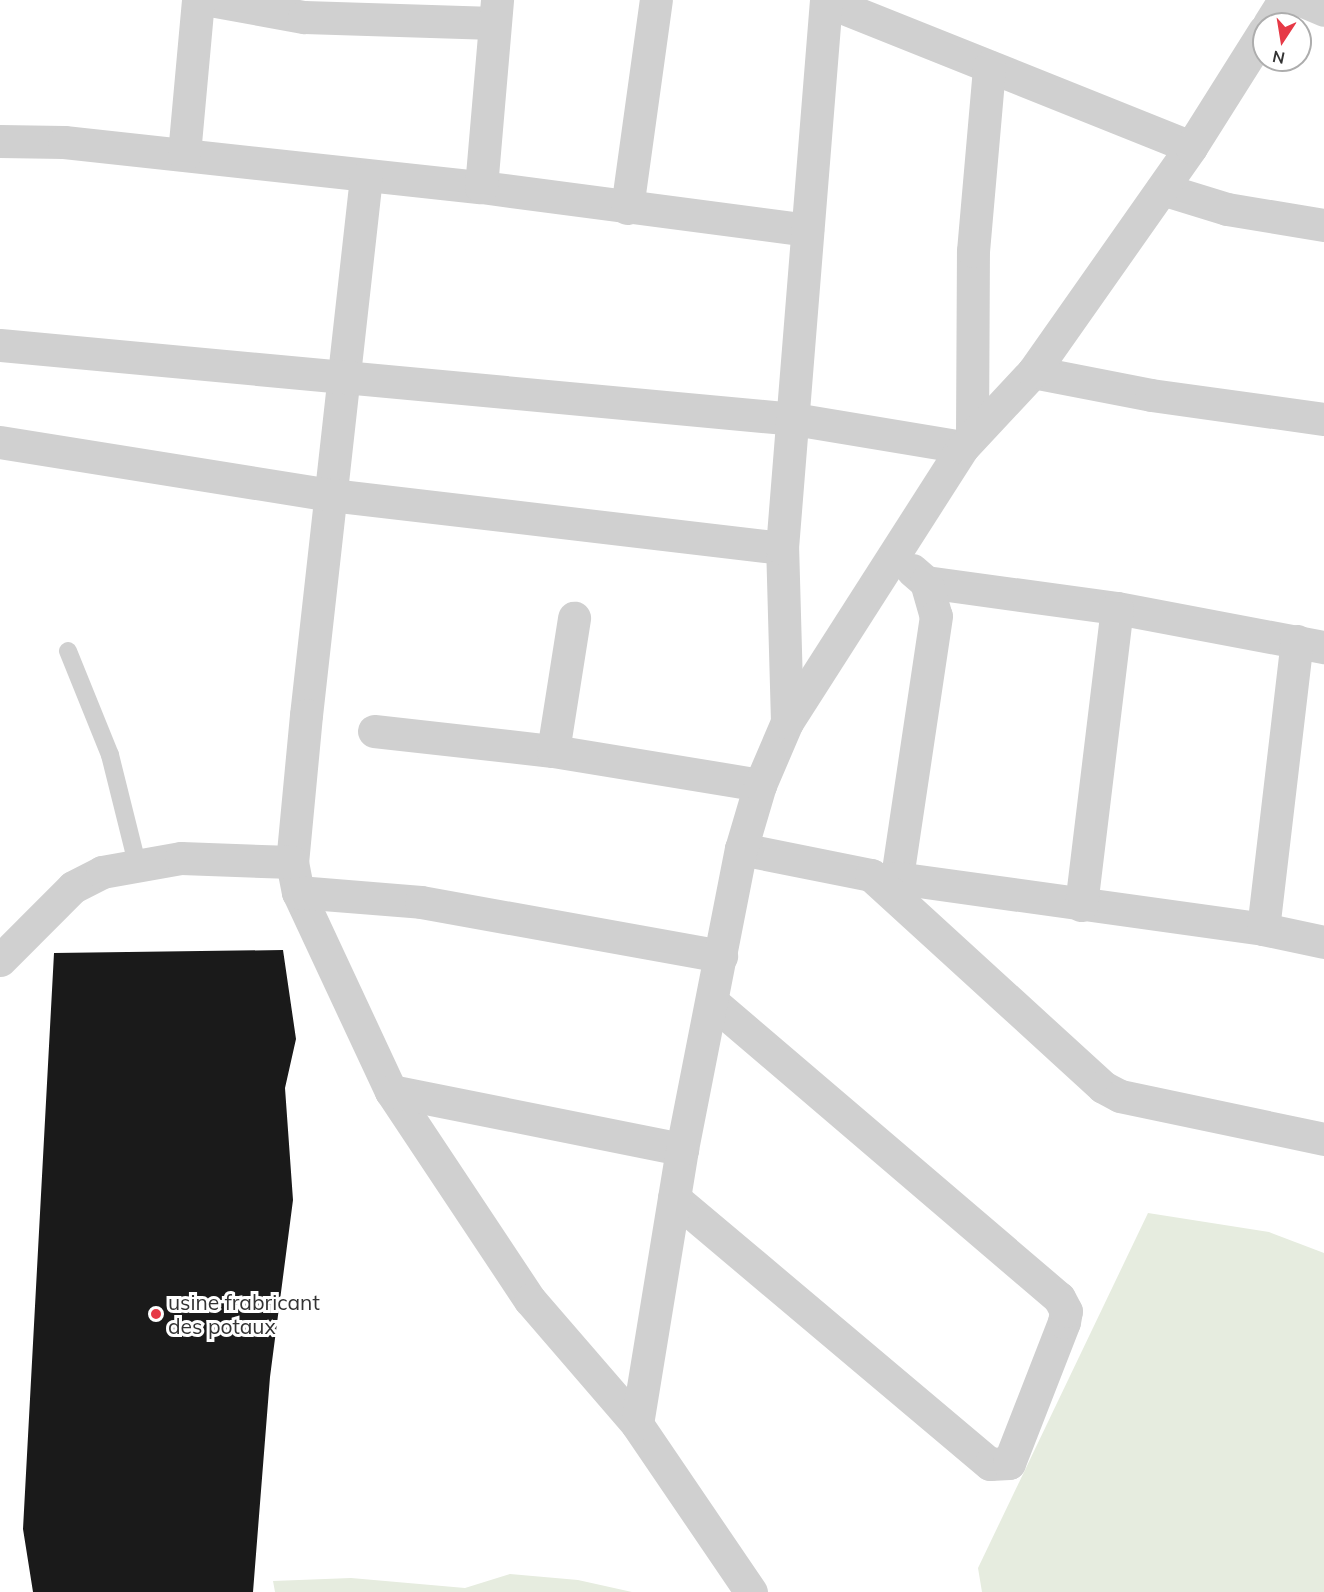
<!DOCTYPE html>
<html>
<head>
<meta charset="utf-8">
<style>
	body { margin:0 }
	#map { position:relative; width:1324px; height:1592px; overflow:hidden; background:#fff; font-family:Mulish,sans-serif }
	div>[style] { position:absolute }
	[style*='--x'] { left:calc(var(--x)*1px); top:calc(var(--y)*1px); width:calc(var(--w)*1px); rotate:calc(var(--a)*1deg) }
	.green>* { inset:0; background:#e6ecdf }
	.building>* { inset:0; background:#1a1a1a }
	.lane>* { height:18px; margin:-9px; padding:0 9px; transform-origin:9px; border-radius:9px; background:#d0d0d0 }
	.street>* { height:33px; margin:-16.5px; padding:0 16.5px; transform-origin:16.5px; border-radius:16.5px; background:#d0d0d0 }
	.dots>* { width:16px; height:16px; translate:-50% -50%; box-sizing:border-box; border:3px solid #fff; border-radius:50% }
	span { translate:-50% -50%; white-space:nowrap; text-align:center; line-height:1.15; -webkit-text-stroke:6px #fff; paint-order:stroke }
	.poi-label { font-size:21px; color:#333 }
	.left { translate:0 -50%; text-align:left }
	.north { position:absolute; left:1252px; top:12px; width:60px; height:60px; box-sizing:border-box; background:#fff; border:2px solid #adadad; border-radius:50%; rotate:192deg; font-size:16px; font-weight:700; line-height:24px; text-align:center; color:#333 }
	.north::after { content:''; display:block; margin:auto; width:21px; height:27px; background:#e63946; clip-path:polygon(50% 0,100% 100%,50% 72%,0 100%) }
</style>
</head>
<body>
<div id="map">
	<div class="green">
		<i style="clip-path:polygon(1148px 1213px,1269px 1232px,1324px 1253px,1324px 1592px,982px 1592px,978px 1568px)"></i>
		<i style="clip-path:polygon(510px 1574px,578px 1580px,632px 1592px,275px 1592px,273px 1581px,351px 1578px,465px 1588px)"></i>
	</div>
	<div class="building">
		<i style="clip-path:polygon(283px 950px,296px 1039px,285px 1088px,293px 1200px,270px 1377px,253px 1592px,33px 1592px,23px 1529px,54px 953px)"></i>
	</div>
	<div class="lane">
		<i style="--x:68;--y:651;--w:112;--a:68"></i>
		<i style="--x:110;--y:755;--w:111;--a:76"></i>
	</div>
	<div class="street">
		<i style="--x:210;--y:0;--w:96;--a:10.3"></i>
		<i style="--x:304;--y:17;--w:190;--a:1.8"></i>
		<i style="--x:1301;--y:0;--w:25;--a:23"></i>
		<i style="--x:826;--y:1;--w:393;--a:21.8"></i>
		<i style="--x:1269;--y:24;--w:28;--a:-58"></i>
		<i style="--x:0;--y:141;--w:64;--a:0.9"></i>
		<i style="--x:64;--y:142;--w:419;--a:6.2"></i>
		<i style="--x:481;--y:187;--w:329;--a:7.5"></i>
		<i style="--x:184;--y:154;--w:155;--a:-84.8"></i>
		<i style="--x:366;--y:177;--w:541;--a:96.36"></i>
		<i style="--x:306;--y:715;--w:148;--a:95.4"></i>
		<i style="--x:292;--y:862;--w:31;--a:79"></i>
		<i style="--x:298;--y:892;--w:220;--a:65"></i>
		<i style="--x:391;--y:1091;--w:251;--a:56.4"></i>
		<i style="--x:530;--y:1300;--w:164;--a:49.2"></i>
		<i style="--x:481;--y:187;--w:188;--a:-85.1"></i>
		<i style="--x:1162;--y:189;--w:68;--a:17.1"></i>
		<i style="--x:1227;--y:209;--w:98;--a:9.4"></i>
		<i style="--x:627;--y:208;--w:210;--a:-82.1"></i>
		<i style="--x:0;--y:345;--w:797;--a:5.32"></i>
		<i style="--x:794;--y:419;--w:171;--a:9.4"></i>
		<i style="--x:1033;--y:372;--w:120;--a:11"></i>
		<i style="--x:1151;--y:395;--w:175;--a:7.9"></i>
		<i style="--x:972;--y:435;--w:184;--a:-89.7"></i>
		<i style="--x:973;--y:251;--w:185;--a:-85"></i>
		<i style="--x:0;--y:442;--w:335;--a:9.1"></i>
		<i style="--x:331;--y:495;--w:454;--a:6.7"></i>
		<i style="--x:912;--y:570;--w:18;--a:41"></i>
		<i style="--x:926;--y:582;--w:193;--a:7.8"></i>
		<i style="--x:1117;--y:608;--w:211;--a:10.7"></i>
		<i style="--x:926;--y:582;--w:35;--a:74"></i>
		<i style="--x:936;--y:616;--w:265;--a:98.5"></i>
		<i style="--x:897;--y:878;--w:370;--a:7.9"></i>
		<i style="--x:1263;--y:929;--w:62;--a:12"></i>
		<i style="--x:787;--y:722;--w:174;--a:-91.6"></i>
		<i style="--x:782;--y:548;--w:550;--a:-85.41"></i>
		<i style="--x:374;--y:731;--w:180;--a:6.4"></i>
		<i style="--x:553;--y:751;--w:210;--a:9.3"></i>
		<i style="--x:553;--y:751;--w:135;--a:-81"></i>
		<i style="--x:741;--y:849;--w:133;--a:11.3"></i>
		<i style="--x:871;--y:875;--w:314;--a:42.4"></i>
		<i style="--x:1103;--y:1087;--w:19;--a:28"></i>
		<i style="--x:1120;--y:1096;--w:208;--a:11.9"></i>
		<i style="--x:298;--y:892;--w:123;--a:4.6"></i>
		<i style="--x:421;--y:902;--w:305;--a:10.2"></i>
		<i style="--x:1081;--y:905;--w:299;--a:-83.1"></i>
		<i style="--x:1263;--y:929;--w:290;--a:-83.3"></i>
		<i style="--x:0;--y:960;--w:103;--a:-45"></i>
		<i style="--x:73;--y:887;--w:33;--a:-27"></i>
		<i style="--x:102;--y:872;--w:80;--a:-10"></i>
		<i style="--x:181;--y:858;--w:111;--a:2.1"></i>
		<i style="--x:391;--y:1091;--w:297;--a:11.3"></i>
		<i style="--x:674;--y:1198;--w:413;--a:40.1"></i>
		<i style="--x:990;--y:1464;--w:19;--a:-3"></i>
		<i style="--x:1009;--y:1463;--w:151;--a:-68.7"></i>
		<i style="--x:1064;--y:1322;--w:11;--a:-80"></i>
		<i style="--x:1066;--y:1311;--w:15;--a:-118"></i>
		<i style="--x:1059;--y:1298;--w:455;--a:-139.5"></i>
		<i style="--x:751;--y:1592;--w:203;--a:-124.2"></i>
		<i style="--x:637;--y:1424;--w:279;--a:-80.7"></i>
		<i style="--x:682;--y:1149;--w:306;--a:-78.9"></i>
		<i style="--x:741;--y:849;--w:67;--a:-73.5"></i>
		<i style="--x:760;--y:785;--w:69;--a:-66.8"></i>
		<i style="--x:787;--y:722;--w:326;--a:-57.4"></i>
		<i style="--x:963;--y:447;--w:103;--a:-47"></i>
		<i style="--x:1033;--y:372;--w:275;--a:-54.9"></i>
		<i style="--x:1191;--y:147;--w:137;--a:-57.8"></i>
	</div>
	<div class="dots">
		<i style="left:156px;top:1314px;background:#e63946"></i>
	</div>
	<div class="poi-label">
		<span class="left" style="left:168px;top:1314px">usine frabricant<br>des potaux</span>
	</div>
	<div class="north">N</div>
</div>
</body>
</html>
